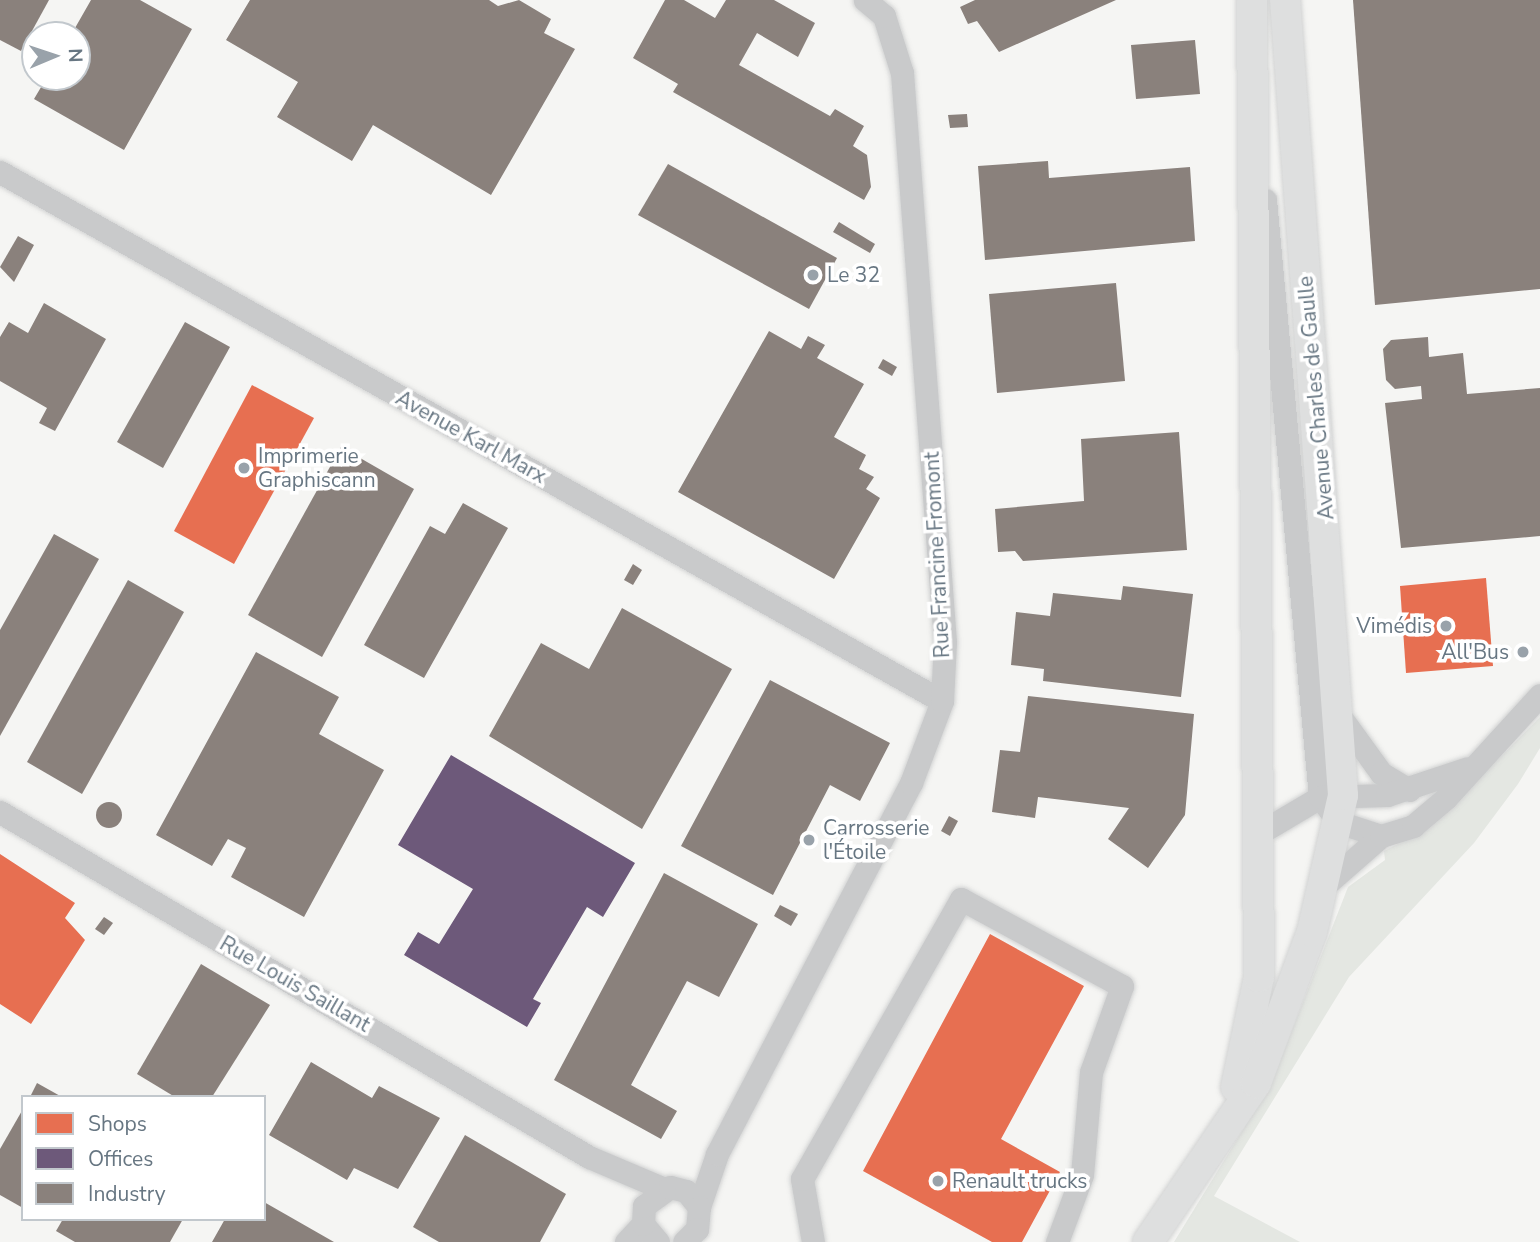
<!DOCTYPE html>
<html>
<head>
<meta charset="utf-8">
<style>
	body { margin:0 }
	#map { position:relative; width:1540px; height:1242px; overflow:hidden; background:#f5f5f3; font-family:"Nunito Sans",sans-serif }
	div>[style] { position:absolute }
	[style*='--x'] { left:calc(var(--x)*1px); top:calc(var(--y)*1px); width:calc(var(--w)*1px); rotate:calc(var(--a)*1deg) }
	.green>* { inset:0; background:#e4e7e2 }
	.shops>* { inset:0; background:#e76f51 }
	.offices>* { inset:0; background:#6d597a }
	.industry>* { inset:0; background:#8a817c }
	.round { border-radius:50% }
	.roads { filter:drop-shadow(0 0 2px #d2d3d3) drop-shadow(0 0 2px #d2d3d3) }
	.minor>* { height:23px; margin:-11.5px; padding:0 11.5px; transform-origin:11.5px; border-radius:11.5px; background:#c9cacb }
	.major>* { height:30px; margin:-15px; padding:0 15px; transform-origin:15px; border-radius:15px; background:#dedfdf }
	.dots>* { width:19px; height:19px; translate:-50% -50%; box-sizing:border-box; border:4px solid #fff; border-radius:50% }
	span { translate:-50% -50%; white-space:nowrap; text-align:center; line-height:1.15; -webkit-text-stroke:7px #fff; paint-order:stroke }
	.poi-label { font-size:21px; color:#677682 }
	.left { translate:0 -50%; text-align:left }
	.right { translate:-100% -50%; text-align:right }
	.street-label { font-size:21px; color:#677682 }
	.legend { position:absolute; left:21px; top:1095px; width:245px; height:126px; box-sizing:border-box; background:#fff; border:2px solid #c2c8cd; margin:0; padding:9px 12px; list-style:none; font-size:21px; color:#677682 }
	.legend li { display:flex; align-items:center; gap:14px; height:35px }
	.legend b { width:35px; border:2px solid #c2c8cd }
	.north { position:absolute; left:21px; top:21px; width:70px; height:70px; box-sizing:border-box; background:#fff; border:2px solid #c2c8cd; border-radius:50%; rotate:88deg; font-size:19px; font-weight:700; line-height:28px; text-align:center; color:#677682 }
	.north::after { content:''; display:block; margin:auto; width:24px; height:32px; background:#99a2aa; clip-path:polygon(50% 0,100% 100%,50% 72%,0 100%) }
</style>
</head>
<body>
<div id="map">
	<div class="green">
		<i style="clip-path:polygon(1540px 717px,1540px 748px,1518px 784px,1474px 843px,1349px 977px,1214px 1196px,1300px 1242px,1174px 1242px,1271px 1084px,1348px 887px,1385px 860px,1384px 851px,1431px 827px)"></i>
	</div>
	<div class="shops">
		<i style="clip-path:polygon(252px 385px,314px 418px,234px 564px,174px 531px)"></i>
		<i style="clip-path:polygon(1486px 578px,1493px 666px,1406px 673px,1400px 586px)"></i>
		<i style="clip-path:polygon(0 854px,75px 903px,65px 918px,85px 940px,31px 1024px,0 1004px)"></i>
		<i style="clip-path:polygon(990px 934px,1084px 986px,1001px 1139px,1060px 1172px,1022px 1242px,992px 1242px,863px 1171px)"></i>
	</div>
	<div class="offices">
		<i style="clip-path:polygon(451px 755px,635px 863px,603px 917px,587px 907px,533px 999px,541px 1003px,527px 1027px,404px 955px,418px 932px,439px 944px,473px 889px,398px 845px)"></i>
	</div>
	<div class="industry">
		<i style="clip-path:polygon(0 0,49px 0,21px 51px,0 40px)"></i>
		<i style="clip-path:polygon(91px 0,140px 0,192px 29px,124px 150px,34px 99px,47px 77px,77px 77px,77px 35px,71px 35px)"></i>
		<i style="clip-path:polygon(250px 0,489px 0,498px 6px,519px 0,551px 19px,544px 33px,575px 49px,491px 195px,373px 125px,352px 161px,277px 117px,298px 82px,226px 40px)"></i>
		<i style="clip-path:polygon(665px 0,684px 0,715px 18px,726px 0,774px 0,815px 23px,798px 57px,757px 33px,739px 65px,830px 116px,835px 109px,864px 126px,853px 146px,867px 155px,871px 187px,864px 200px,673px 92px,678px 84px,633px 58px)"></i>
		<i style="clip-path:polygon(975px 0,1116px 0,999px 52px,977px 21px,968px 24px,960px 7px)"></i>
		<i style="clip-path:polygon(1353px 0,1540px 0,1540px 289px,1375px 305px)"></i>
		<i style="clip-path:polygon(1195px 40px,1200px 94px,1136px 99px,1131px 45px)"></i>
		<i style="clip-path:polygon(967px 114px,968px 127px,950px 128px,948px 115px)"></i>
		<i style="clip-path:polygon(1048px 161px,1049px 178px,1190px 167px,1195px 241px,985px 260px,978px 166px)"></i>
		<i style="clip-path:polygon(668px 164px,837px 258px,809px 309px,638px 215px)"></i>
		<i style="clip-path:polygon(839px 222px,875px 244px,870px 253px,833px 232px)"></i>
		<i style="clip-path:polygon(18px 236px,34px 245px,14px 282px,0 267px)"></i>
		<i style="clip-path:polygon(1116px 283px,1125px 381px,997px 393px,989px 294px)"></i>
		<i style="clip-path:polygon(44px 303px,106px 339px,55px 431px,39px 423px,47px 408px,0 381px,0 337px,9px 322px,28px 333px)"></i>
		<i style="clip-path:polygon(185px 322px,230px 347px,163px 468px,117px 442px)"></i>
		<i style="clip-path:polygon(769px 331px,801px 349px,808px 336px,825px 345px,817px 358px,864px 384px,834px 437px,866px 455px,859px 469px,874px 477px,866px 489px,880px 498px,834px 579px,678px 492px)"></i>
		<i style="clip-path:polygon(1428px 337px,1429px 357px,1463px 353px,1467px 394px,1540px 388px,1540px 536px,1401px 548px,1385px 403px,1422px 399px,1421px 386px,1395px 389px,1386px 380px,1383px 349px,1391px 340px)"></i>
		<i style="clip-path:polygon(883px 359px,897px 367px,892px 376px,878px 368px)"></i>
		<i style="clip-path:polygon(1179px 432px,1187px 550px,1023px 561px,1015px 551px,998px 552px,995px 509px,1084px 501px,1081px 439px)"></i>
		<i style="clip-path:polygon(341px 447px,414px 489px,322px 657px,248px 615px)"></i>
		<i style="clip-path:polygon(463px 503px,508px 528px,424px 678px,364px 645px,430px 526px,445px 534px)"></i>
		<i style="clip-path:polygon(54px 534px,99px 559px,0 736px,0 630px)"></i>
		<i style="clip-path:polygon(633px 564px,642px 570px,633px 585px,624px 580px)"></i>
		<i style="clip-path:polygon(128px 580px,184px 612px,82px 794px,27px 762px)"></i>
		<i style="clip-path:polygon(1123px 586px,1193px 594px,1181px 697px,1043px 681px,1044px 669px,1011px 665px,1016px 612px,1050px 616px,1053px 593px,1121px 600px)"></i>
		<i style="clip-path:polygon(622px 608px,732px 669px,642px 829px,489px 736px,541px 643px,589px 669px)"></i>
		<i style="clip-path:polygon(256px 652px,339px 697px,319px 734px,384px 770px,304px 917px,231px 877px,246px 848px,228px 839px,212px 866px,156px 835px)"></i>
		<i style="clip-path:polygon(770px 680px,890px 743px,860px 801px,830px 785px,773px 895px,681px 846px)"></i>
		<i style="clip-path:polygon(1028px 696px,1194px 714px,1185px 815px,1148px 868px,1108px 839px,1129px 808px,1038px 797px,1035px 818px,992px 812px,1000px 750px,1020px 752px)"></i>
		<i class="round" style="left:96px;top:802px;width:26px;height:26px"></i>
		<i style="clip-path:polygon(949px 816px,958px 821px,950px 836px,941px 831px)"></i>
		<i style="clip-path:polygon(664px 873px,758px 924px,719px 997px,687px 981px,631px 1085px,677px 1111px,661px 1139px,554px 1080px)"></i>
		<i style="clip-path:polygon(780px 905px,798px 914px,791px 926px,774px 916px)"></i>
		<i style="clip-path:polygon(104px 917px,113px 923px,104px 935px,95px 929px)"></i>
		<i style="clip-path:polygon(201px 964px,270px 1005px,212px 1097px,175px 1097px,137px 1074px)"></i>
		<i style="clip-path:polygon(311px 1062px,372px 1098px,379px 1086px,440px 1118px,398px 1189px,354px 1168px,347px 1180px,269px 1135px)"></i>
		<i style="clip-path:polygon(37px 1083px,62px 1097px,30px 1097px)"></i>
		<i style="clip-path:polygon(23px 1109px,23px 1208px,0 1195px,0 1149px)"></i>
		<i style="clip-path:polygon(465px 1135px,566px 1194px,540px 1242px,439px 1242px,413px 1227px)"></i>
		<i style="clip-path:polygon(264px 1202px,334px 1242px,212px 1242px,225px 1219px,264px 1219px)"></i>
		<i style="clip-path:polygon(63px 1219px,183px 1219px,170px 1242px,75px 1242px,56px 1231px)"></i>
	</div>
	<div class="roads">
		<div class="minor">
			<i style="--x:0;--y:172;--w:1080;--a:29.32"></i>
			<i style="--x:1265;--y:200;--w:600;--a:84.74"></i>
			<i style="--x:1320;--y:797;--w:31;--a:54"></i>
			<i style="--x:1338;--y:822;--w:45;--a:18"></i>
			<i style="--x:1342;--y:719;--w:67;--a:54.2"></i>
			<i style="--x:1381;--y:773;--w:33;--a:31"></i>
			<i style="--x:0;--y:812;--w:683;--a:30.36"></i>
			<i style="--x:589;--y:1157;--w:79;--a:23"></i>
			<i style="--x:1261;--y:832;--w:69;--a:-30.7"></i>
			<i style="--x:1320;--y:797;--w:67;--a:-1.7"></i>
			<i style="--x:1387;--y:795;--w:85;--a:-18.4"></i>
			<i style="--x:1325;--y:885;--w:74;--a:-41.2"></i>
			<i style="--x:1381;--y:836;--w:34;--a:-17"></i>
			<i style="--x:1413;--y:826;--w:43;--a:-40.3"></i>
			<i style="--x:1446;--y:798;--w:139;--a:-47.6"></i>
			<i style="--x:699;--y:1207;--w:56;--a:-71.2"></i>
			<i style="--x:717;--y:1154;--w:419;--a:-62.4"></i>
			<i style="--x:911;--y:783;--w:88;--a:-69.3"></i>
			<i style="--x:942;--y:701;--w:59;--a:-87.1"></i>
			<i style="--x:945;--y:642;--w:571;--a:-94.32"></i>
			<i style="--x:902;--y:73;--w:60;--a:-107.5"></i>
			<i style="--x:884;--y:16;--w:25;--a:-140"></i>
			<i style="--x:626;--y:1242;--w:25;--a:-47"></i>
			<i style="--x:658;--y:1242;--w:23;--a:-130"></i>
			<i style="--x:643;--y:1224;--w:18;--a:-87"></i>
			<i style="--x:644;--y:1206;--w:32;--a:-36"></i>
			<i style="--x:670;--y:1187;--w:16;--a:14"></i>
			<i style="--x:686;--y:1191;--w:21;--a:51"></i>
			<i style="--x:699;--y:1207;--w:22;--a:95"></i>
			<i style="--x:697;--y:1229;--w:18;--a:135"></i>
			<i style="--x:813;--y:1242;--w:64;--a:-99.9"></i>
			<i style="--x:802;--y:1179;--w:322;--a:-60.4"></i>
			<i style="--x:961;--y:899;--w:183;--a:28.4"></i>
			<i style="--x:1122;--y:986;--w:91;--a:109.8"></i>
			<i style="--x:1091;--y:1072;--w:103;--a:95"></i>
			<i style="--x:1082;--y:1175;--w:72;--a:110.5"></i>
		</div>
		<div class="major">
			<i style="--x:1236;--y:1087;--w:112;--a:-78.2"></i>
			<i style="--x:1259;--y:977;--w:977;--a:-90.41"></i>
			<i style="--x:1148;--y:1242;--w:192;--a:-55.8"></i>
			<i style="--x:1256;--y:1083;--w:161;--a:-69.7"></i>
			<i style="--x:1312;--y:932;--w:140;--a:-77.2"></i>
			<i style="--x:1343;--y:795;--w:797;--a:-94.17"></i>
		</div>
	</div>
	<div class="dots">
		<i style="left:813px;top:275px;background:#99a2aa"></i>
		<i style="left:244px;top:468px;background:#99a2aa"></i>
		<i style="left:1446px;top:626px;background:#99a2aa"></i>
		<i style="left:1523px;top:652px;background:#99a2aa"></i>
		<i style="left:809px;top:840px;background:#99a2aa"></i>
		<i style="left:938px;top:1181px;background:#99a2aa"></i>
	</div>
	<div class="poi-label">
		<span class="left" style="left:827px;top:275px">Le 32</span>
		<span class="left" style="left:258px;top:468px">Imprimerie<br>Graphiscann</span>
		<span class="right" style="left:1432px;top:626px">Vimédis</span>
		<span class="right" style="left:1509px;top:652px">All'Bus</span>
		<span class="left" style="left:823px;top:840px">Carrosserie<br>l'Étoile</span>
		<span class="left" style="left:952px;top:1181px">Renault trucks</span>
	</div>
	<div class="street-label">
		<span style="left:1316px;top:398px;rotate:-95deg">Avenue Charles de Gaulle</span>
		<span style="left:471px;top:437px;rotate:29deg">Avenue Karl Marx</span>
		<span style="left:937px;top:555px;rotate:-93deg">Rue Francine Fromont</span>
		<span style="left:295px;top:984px;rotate:30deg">Rue Louis Saillant</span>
	</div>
	<ul class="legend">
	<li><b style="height:19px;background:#e76f51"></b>Shops</li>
	<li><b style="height:19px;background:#6d597a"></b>Offices</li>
	<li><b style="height:19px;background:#8a817c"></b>Industry</li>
	</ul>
	<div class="north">N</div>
</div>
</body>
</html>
